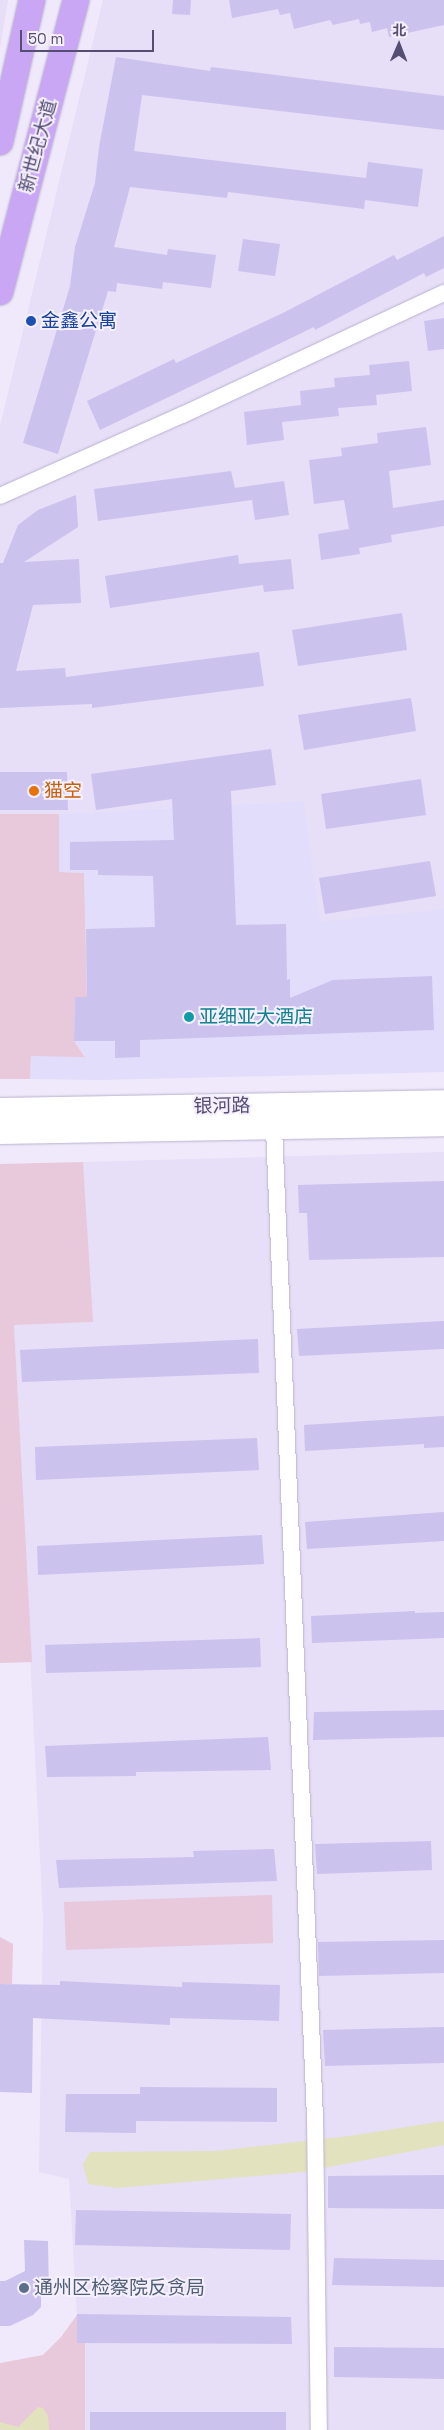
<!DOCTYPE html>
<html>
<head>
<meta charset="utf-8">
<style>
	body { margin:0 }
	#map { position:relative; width:444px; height:2430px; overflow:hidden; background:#f0e9fb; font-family:"Space Grotesk","Noto Sans SC",sans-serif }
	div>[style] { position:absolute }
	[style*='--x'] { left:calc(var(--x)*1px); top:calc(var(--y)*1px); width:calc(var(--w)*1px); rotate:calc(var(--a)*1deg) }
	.residential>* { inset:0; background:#e7def7 }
	.commercial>* { inset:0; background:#e1ddfa }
	.green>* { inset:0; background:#e8c8db }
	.water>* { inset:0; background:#e3e2be }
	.building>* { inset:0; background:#ccc2ee }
	.roads { filter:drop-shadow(0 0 1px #b9b2ce) drop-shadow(0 0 1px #b9b2ce) }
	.minor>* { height:16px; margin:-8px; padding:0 8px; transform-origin:8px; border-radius:8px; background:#fff }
	.secondary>* { height:24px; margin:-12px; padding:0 12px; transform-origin:12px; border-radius:12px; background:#fff }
	.primary>* { height:26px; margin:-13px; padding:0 13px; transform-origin:13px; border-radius:13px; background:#c9a7f4 }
	.dots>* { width:14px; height:14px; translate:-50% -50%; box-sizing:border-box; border:2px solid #f5effe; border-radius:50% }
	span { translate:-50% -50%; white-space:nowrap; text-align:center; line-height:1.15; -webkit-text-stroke:4px #f5effe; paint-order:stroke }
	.street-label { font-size:19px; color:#554e73 }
	.transit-label { font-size:19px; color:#164399 }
	.left { translate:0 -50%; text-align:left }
	.food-label { font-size:19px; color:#c56008 }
	.culture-label { font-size:19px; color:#0d838f }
	.service-label { font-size:19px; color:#4e5e75 }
	.north { position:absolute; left:374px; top:20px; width:50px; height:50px; -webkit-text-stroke:4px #f5effe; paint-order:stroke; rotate:1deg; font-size:14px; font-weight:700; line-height:20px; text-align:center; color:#554e73 }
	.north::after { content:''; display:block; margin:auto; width:18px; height:22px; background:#554e73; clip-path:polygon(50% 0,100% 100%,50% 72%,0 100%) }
	.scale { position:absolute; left:20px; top:30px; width:134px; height:22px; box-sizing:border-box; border:2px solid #554e73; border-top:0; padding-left:6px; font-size:15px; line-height:18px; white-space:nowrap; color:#554e73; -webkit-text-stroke:4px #f5effe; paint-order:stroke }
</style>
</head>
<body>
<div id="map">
	<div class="residential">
		<i style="clip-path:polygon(0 0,8px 0,0 49px)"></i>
		<i style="clip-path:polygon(103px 0,444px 0,444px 909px,320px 923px,304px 801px,59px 814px,0 814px,0 426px)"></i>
		<i style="clip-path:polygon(444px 1152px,444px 2430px,85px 2430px,85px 2343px,77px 2343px,77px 2314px,69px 2179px,39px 2172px,43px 1919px,14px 1325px,92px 1322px,83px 1162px)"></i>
	</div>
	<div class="commercial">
		<i style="clip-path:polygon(304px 801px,320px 922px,444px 909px,444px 1072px,99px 1080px,30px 1079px,31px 1056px,85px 1056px,74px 1041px,75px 997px,87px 997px,84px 873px,59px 872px,59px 814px)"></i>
	</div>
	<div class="green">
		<i style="clip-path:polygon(0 814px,59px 814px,59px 872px,84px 873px,87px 997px,75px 997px,74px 1041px,85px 1057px,31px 1056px,30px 1079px,0 1079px)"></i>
		<i style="clip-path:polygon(83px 1162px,93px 1322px,14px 1325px,32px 1662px,0 1663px,0 1164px)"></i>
		<i style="clip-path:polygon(272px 1895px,273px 1943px,66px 1950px,64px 1902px)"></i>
		<i style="clip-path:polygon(0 1937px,13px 1944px,12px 1984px,0 1984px)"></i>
		<i style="clip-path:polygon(77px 2315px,77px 2342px,85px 2343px,85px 2430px,0 2430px,0 2363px,43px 2355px,61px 2337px)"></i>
	</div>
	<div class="water">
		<i style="clip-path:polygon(444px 2121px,444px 2145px,303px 2172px,117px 2188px,88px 2184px,83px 2164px,90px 2152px,215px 2151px,349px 2136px)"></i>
		<i style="clip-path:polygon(38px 2407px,43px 2408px,48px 2416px,49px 2430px,0 2430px,0 2422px,18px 2427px)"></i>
	</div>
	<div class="building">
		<i style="clip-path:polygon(173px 0,191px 0,190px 15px,172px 14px)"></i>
		<i style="clip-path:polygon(229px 0,444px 0,444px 25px,389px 37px,387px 28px,372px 32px,370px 22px,360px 24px,359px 19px,333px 25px,330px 20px,294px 29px,290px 13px,280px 15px,278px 9px,232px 18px)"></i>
		<i style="clip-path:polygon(116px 57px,210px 71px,211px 67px,444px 96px,444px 130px,142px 95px,134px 151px,366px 178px,368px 162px,423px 169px,418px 207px,365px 200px,364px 209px,228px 192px,227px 198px,130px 187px,114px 247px,167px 255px,168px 249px,216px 255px,211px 288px,163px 282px,162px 289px,117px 283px,116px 292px,108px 291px,58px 454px,23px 443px,70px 286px,75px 247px,95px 183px,99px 147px)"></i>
		<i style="clip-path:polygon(444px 236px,444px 268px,426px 277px,424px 273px,315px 330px,314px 327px,100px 430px,87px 401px,174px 359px,176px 363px,283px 313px,394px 255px,397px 260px)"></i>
		<i style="clip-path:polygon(243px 239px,280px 244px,275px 276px,238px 271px)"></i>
		<i style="clip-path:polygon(444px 318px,444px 349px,428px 351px,424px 321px)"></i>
		<i style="clip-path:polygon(409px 361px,412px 391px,376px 395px,377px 405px,338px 408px,339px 416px,282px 422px,284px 440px,247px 445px,244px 412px,301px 405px,300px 391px,335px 387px,334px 378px,370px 375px,369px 365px)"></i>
		<i style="clip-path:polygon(426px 427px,431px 465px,389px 471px,393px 508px,444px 500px,444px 526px,391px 535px,392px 542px,359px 548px,360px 554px,321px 560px,318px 534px,349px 529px,344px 500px,314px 504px,309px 460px,342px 456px,341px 448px,378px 443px,377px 433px)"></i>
		<i style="clip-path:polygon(231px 471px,235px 488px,284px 481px,289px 515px,255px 520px,252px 500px,98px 521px,94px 489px)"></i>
		<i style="clip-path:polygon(76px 495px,78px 527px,24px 562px,79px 559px,81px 603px,33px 605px,16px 671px,65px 668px,66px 677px,259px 652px,264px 686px,92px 708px,92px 704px,0 708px,0 563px,3px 563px,18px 525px,38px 510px)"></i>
		<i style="clip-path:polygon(238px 555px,239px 564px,291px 559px,294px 589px,264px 592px,263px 585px,110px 608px,105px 576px)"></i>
		<i style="clip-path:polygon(402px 613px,407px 650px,298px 666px,292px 630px)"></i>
		<i style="clip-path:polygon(411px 698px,416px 731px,304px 750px,298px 715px)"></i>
		<i style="clip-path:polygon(271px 749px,276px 785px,231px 791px,236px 925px,286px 924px,287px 980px,290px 979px,290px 998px,333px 980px,432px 976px,434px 1030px,140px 1040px,140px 1057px,115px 1058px,115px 1041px,74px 1041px,75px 997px,87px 997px,86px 929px,155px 927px,153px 876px,98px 875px,98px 870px,70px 870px,70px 842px,174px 840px,172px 799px,96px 810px,91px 774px)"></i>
		<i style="clip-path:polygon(0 772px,67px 772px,68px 810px,0 810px)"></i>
		<i style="clip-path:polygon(421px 779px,426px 815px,326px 829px,321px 794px)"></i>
		<i style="clip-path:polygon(430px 861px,436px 896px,325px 914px,319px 878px)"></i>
		<i style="clip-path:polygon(444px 1181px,444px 1257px,309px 1260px,307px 1213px,299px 1213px,298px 1185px)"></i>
		<i style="clip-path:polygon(444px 1321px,444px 1349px,299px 1356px,297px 1329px)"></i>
		<i style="clip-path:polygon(258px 1339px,259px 1373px,22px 1382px,20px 1350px)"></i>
		<i style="clip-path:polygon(444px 1416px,444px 1447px,424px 1448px,424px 1444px,305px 1451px,304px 1425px)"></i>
		<i style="clip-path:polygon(257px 1438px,259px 1470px,36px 1480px,35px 1447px)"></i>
		<i style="clip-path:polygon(444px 1512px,444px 1541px,307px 1549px,305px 1522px)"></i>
		<i style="clip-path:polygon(262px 1535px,264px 1564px,38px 1575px,37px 1546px)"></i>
		<i style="clip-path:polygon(415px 1611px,415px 1613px,444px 1612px,444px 1638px,312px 1643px,311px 1616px)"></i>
		<i style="clip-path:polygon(260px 1638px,261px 1667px,46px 1673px,45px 1645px)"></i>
		<i style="clip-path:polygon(444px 1710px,444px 1737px,313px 1740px,314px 1712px)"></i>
		<i style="clip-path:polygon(268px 1737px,271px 1770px,136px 1772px,136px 1776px,47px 1777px,45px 1746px)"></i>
		<i style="clip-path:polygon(431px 1841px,432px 1870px,317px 1874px,315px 1844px)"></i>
		<i style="clip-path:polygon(274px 1849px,277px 1881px,59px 1888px,56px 1860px,194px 1857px,193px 1851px)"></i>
		<i style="clip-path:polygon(444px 1940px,444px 1973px,319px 1976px,318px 1942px)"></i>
		<i style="clip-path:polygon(60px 1981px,182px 1987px,182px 1982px,280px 1985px,279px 2021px,170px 2018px,170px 2025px,33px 2018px,32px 2093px,0 2092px,0 1984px,60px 1985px)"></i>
		<i style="clip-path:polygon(444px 2027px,444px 2063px,325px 2066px,323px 2030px)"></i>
		<i style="clip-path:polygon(140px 2087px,277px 2088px,277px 2122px,136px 2121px,136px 2133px,65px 2132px,66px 2094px,140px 2094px)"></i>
		<i style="clip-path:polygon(444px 2175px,444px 2209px,328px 2208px,328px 2176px)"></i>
		<i style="clip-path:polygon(76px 2210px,291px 2214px,290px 2250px,75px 2245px)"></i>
		<i style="clip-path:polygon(24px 2240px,48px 2241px,49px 2294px,41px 2294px,41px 2307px,33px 2315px,10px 2326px,0 2326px,0 2281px,5px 2281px,25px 2271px)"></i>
		<i style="clip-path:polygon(334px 2258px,444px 2260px,444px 2287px,332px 2285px)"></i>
		<i style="clip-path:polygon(77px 2314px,291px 2317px,292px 2344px,77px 2343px)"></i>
		<i style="clip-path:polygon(334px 2347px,444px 2348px,444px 2379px,334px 2377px)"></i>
		<i style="clip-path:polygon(90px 2412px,286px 2412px,286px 2430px,90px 2430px)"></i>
	</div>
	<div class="roads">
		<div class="minor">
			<i style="--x:0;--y:496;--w:199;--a:-24"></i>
			<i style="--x:182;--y:415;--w:289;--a:-25"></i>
			<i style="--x:274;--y:1128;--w:990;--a:87.63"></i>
			<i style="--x:315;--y:2117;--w:313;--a:89.3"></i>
		</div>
		<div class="secondary">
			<i style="--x:0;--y:1110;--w:444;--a:-1"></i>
			<i style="--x:0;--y:1132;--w:444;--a:-1"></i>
		</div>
		<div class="primary">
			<i style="--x:0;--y:142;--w:146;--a:-77.3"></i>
			<i style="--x:0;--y:292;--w:302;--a:-75.4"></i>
		</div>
	</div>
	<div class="dots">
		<i style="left:31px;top:321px;background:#1a4fb4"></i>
		<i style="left:34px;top:791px;background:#e8710a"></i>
		<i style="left:189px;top:1017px;background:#0f9aa8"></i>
		<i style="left:24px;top:2288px;background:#5c6f8a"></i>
	</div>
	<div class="street-label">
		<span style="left:38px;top:146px;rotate:-75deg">新世纪大道</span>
		<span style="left:222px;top:1106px;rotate:-1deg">银河路</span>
	</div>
	<div class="transit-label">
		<span class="left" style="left:41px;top:321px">金鑫公寓</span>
	</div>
	<div class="food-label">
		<span class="left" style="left:44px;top:791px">猫空</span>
	</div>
	<div class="culture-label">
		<span class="left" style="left:199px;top:1017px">亚细亚大酒店</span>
	</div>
	<div class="service-label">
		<span class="left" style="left:34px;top:2288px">通州区检察院反贪局</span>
	</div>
	<div class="north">北</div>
	<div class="scale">50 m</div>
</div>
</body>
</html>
